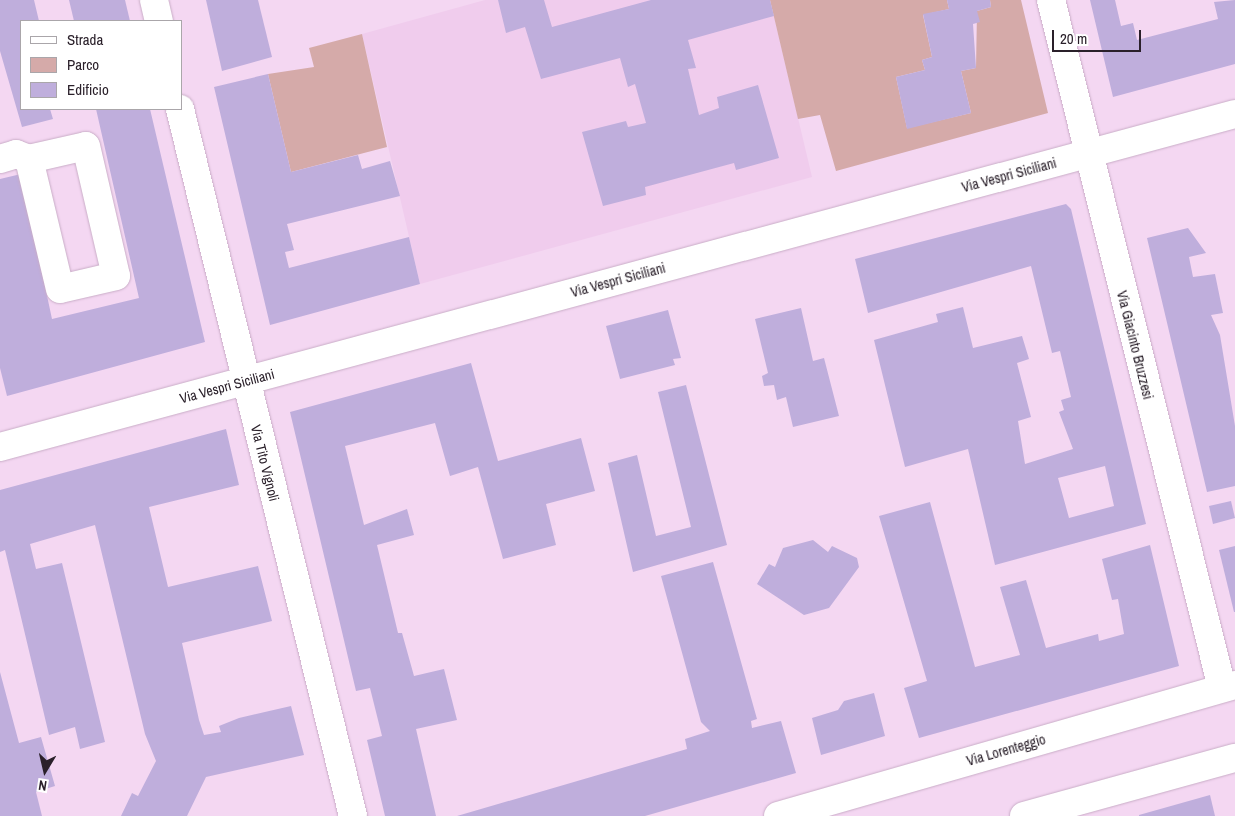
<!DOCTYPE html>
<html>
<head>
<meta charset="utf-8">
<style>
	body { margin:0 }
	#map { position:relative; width:1235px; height:816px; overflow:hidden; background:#f4d7f2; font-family:"Archivo Narrow",sans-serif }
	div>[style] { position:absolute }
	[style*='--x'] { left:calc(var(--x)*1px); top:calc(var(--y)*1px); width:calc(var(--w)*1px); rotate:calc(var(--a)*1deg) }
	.built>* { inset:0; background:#f0cced }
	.green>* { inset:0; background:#d5aaa9 }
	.building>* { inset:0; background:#bfaedc }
	.roads { filter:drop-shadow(0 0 1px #c9adc7) drop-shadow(0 0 1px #c9adc7) }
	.minor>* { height:28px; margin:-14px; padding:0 14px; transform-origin:14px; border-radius:14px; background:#fff }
	.major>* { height:28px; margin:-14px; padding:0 14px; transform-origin:14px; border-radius:14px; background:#fff }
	span { translate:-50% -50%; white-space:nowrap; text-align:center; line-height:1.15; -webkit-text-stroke:5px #fff; paint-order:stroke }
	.street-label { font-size:14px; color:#2a202a }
	.legend { position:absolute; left:20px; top:20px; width:162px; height:90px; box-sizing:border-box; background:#fff; border:1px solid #aaa6aa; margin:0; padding:6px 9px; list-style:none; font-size:15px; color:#2a202a }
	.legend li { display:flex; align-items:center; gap:10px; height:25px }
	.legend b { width:25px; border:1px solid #aaa6aa }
	.north { position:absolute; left:20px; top:746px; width:50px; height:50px; -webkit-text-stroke:4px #fff; paint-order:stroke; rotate:189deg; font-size:14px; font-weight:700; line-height:20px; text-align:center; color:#2a202a }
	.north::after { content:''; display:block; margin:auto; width:18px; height:22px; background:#2a202a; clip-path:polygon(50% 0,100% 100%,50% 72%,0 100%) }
	.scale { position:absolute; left:1052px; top:30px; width:89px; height:22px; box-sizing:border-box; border:2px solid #2a202a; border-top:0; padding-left:6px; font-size:15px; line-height:18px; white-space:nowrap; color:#2a202a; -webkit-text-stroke:4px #fff; paint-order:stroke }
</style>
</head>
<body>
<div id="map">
	<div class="built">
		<i style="clip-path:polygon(485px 0,770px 0,812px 177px,420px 284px,362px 34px)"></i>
	</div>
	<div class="green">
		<i style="clip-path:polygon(770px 0,947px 0,949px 9px,923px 15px,932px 57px,922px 60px,925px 70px,896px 77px,907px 128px,971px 113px,961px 71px,976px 68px,977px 11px,991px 7px,990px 0,1021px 0,1048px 113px,836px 171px,820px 115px,798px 119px)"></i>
		<i style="clip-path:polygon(362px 34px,387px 147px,291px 172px,268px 74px,314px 67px,309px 48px)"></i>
	</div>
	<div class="building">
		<i style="clip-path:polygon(0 0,34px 0,39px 21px,21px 21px,21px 109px,50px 109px,53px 119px,22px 127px,0 51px)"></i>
		<i style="clip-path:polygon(69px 0,125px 0,130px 21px,74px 21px)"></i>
		<i style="clip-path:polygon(206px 0,258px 0,272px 57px,222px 71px)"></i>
		<i style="clip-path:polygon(498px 0,544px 0,552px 27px,651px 0,770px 0,774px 16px,688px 40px,696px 68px,688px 69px,699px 115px,719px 108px,717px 97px,758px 85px,779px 158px,736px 170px,734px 163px,645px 187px,646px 195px,603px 206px,582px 132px,626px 121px,628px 127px,646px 123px,635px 84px,628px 87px,620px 58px,541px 79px,525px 27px,506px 33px)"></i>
		<i style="clip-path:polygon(947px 0,990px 0,991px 7px,977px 11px,980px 22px,973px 24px,976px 68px,961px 71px,971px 113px,907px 129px,896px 77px,925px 70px,922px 60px,932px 57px,923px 14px,949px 9px)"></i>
		<i style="clip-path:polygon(1090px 0,1115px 0,1121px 26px,1133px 23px,1137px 40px,1218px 19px,1214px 2px,1235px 0,1235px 64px,1113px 97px)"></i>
		<i style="clip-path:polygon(268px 74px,291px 172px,358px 155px,362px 169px,390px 161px,400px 196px,287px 224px,294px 250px,285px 252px,289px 268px,409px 237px,420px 284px,270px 325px,214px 87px)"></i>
		<i style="clip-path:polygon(96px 109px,150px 109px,205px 342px,7px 396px,0 368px,0 179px,21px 174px,52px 319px,139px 298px)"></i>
		<i style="clip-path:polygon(evenodd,1066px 204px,1071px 209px,1146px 524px,995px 565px,968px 449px,905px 467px,874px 340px,938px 322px,936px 314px,963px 307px,973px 348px,1022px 336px,1029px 359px,1017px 363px,1031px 417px,1018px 421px,1025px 464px,1073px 449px,1059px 412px,1064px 410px,1061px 400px,1071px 397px,1060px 351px,1052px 353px,1031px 266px,868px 313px,855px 259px,1066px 204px,1105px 466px,1114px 506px,1069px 518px,1058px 478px,1105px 466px)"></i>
		<i style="clip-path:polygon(1188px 228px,1206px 253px,1189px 257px,1193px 277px,1215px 274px,1223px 313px,1211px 315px,1220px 335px,1235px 426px,1235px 486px,1207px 492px,1147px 238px)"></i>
		<i style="clip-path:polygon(801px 308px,813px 361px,824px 358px,839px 416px,793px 427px,786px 397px,777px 400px,774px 385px,764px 386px,762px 376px,768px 373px,755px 319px)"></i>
		<i style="clip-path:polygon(668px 310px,681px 358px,673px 359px,675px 365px,620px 379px,606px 326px)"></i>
		<i style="clip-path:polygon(471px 363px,498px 461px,581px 438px,595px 491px,546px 504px,556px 545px,503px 559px,478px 467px,450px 476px,435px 423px,345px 446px,364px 525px,407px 509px,414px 535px,377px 545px,398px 633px,402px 633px,414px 676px,444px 669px,457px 720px,416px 729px,436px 816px,385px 816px,367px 740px,382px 736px,370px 688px,356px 691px,290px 412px)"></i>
		<i style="clip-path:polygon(686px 385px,727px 545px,633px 572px,608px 463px,637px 455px,656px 536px,691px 527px,658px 392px)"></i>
		<i style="clip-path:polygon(226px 429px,239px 485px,149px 507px,168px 587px,258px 566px,272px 621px,182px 643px,199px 720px,204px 735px,221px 732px,219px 726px,239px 718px,291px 706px,304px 755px,206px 777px,187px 816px,121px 816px,132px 793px,138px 796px,156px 761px,145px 734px,95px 525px,30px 544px,36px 569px,62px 563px,105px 742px,80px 749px,75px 727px,49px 735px,5px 550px,0 552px,0 490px)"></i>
		<i style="clip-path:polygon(1231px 501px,1235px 518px,1213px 524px,1209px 506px)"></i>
		<i style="clip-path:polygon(930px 502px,975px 667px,1020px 655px,1000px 587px,1026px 580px,1046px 648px,1098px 634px,1099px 641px,1124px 634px,1118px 599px,1112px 600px,1102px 559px,1150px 545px,1179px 666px,919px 738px,904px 688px,927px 681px,879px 516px)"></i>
		<i style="clip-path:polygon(813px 540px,828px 552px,832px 546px,857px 558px,859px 567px,829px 608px,804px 615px,757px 584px,769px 564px,775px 567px,783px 548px)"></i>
		<i style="clip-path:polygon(1235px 546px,1235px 612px,1234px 612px,1219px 550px)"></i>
		<i style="clip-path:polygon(713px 562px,757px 719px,751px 721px,752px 728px,781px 721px,796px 773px,645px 816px,457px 816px,687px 749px,685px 739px,710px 731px,701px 722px,661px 576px)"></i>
		<i style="clip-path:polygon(0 672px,19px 743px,41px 737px,55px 786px,36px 792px,42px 816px,0 816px)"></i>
		<i style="clip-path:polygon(874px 693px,885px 736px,821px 755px,812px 718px,838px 710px,844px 701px)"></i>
		<i style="clip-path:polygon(1210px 795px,1215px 816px,1139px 816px,1139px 815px)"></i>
	</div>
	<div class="roads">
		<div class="minor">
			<i style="--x:154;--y:0;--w:22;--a:77"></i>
			<i style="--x:1051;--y:0;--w:709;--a:76.04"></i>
			<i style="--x:180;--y:109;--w:728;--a:76.25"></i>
			<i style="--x:86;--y:146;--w:133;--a:77"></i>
			<i style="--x:116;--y:276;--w:57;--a:166.9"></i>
			<i style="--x:60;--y:289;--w:134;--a:-103.4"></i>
			<i style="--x:29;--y:159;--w:58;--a:-12.8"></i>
			<i style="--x:0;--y:159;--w:17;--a:-17"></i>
			<i style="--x:16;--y:154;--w:14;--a:21"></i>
			<i style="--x:0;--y:447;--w:1279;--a:-15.09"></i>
		</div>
		<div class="major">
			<i style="--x:778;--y:816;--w:475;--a:-16"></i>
			<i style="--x:1024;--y:816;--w:219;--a:-15.4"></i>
		</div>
	</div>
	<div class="street-label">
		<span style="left:1009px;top:175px;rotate:-15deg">Via Vespri Siciliani</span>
		<span style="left:618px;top:280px;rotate:-15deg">Via Vespri Siciliani</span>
		<span style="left:1135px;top:345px;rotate:76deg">Via Giacinto Bruzzesi</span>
		<span style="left:227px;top:386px;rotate:-15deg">Via Vespri Siciliani</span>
		<span style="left:265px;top:463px;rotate:76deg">Via Tito Vignoli</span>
		<span style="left:1006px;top:750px;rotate:-16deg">Via Lorenteggio</span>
	</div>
	<ul class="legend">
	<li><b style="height:6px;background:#fff"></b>Strada</li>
	<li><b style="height:14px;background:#d5aaa9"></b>Parco</li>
	<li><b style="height:14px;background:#bfaedc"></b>Edificio</li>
	</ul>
	<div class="north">N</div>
	<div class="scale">20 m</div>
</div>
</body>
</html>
